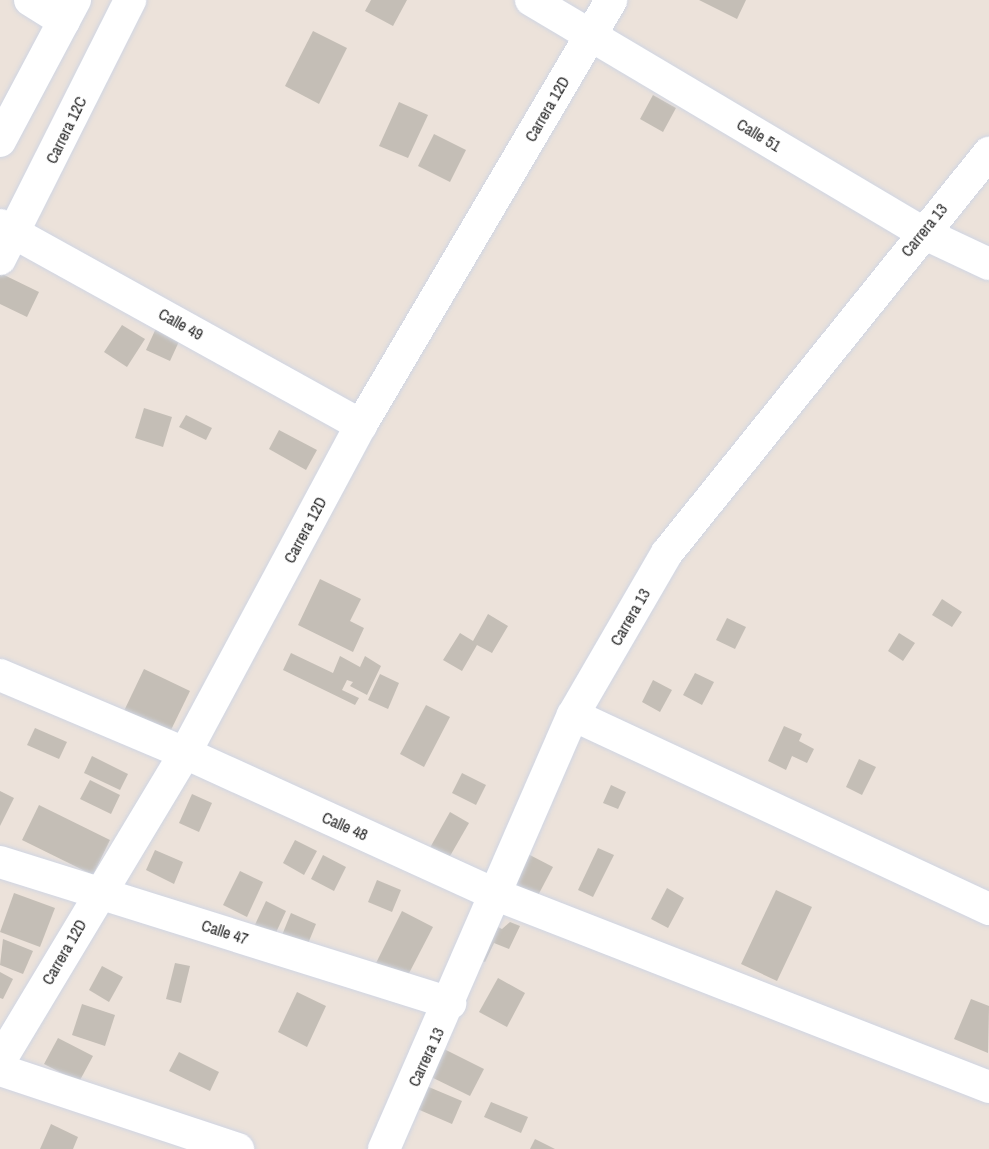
<!DOCTYPE html>
<html>
<head>
<meta charset="utf-8">
<style>
	body { margin:0 }
	#map { position:relative; width:989px; height:1149px; overflow:hidden; background:#ece2da; font-family:"Archivo Narrow",sans-serif }
	div>[style] { position:absolute }
	[style*='--x'] { left:calc(var(--x)*1px); top:calc(var(--y)*1px); width:calc(var(--w)*1px); rotate:calc(var(--a)*1deg) }
	.building>* { inset:0; background:#c4beb6 }
	.roads { filter:drop-shadow(0 0 2px #cfd5e3) drop-shadow(0 0 2px #cfd5e3) }
	.minor>* { height:32px; margin:-16px; padding:0 16px; transform-origin:16px; border-radius:16px; background:#fff }
	span { translate:-50% -50%; white-space:nowrap; text-align:center; line-height:1.15; -webkit-text-stroke:6px #fff; paint-order:stroke }
	.street-label { font-size:16px; color:#292929 }
</style>
</head>
<body>
<div id="map">
	<div class="building">
		<i style="clip-path:polygon(371px 0,407px 0,393px 26px,365px 11px)"></i>
		<i style="clip-path:polygon(699px 0,746px 0,737px 19px)"></i>
		<i style="clip-path:polygon(313px 31px,347px 48px,319px 104px,285px 86px)"></i>
		<i style="clip-path:polygon(653px 95px,676px 108px,663px 132px,640px 119px)"></i>
		<i style="clip-path:polygon(399px 102px,428px 115px,408px 158px,379px 146px)"></i>
		<i style="clip-path:polygon(434px 134px,466px 150px,450px 182px,418px 166px)"></i>
		<i style="clip-path:polygon(0 273px,39px 292px,27px 317px,0 304px)"></i>
		<i style="clip-path:polygon(158px 324px,182px 335px,170px 361px,146px 350px)"></i>
		<i style="clip-path:polygon(122px 325px,145px 339px,127px 367px,104px 352px)"></i>
		<i style="clip-path:polygon(144px 408px,172px 417px,163px 447px,135px 438px)"></i>
		<i style="clip-path:polygon(186px 415px,212px 428px,206px 440px,179px 427px)"></i>
		<i style="clip-path:polygon(279px 430px,317px 450px,306px 470px,269px 449px)"></i>
		<i style="clip-path:polygon(320px 579px,361px 599px,350px 621px,364px 628px,353px 652px,298px 625px)"></i>
		<i style="clip-path:polygon(942px 599px,962px 612px,952px 627px,932px 615px)"></i>
		<i style="clip-path:polygon(488px 614px,508px 626px,492px 653px,477px 645px,462px 671px,443px 660px,460px 633px,473px 641px)"></i>
		<i style="clip-path:polygon(727px 618px,746px 627px,735px 649px,716px 640px)"></i>
		<i style="clip-path:polygon(899px 633px,915px 643px,903px 661px,888px 651px)"></i>
		<i style="clip-path:polygon(291px 653px,333px 673px,340px 656px,360px 667px,365px 656px,381px 666px,367px 695px,350px 686px,353px 682px,347px 680px,342px 690px,359px 698px,355px 705px,283px 670px)"></i>
		<i style="clip-path:polygon(144px 669px,190px 691px,169px 734px,123px 713px)"></i>
		<i style="clip-path:polygon(695px 673px,714px 682px,702px 705px,683px 695px)"></i>
		<i style="clip-path:polygon(380px 674px,399px 683px,388px 709px,368px 700px)"></i>
		<i style="clip-path:polygon(653px 680px,672px 690px,660px 712px,642px 702px)"></i>
		<i style="clip-path:polygon(426px 705px,450px 717px,424px 767px,400px 754px)"></i>
		<i style="clip-path:polygon(784px 726px,802px 734px,799px 741px,814px 749px,807px 763px,792px 756px,786px 770px,768px 761px)"></i>
		<i style="clip-path:polygon(35px 728px,67px 742px,59px 759px,27px 745px)"></i>
		<i style="clip-path:polygon(92px 756px,128px 774px,120px 790px,84px 773px)"></i>
		<i style="clip-path:polygon(859px 759px,876px 767px,862px 795px,846px 787px)"></i>
		<i style="clip-path:polygon(462px 773px,486px 785px,476px 805px,452px 793px)"></i>
		<i style="clip-path:polygon(90px 780px,120px 795px,111px 814px,80px 799px)"></i>
		<i style="clip-path:polygon(611px 785px,626px 792px,618px 809px,603px 803px)"></i>
		<i style="clip-path:polygon(0 791px,14px 798px,0 826px)"></i>
		<i style="clip-path:polygon(192px 794px,212px 803px,199px 832px,179px 823px)"></i>
		<i style="clip-path:polygon(39px 805px,110px 840px,93px 875px,22px 840px)"></i>
		<i style="clip-path:polygon(450px 812px,469px 823px,446px 863px,427px 853px)"></i>
		<i style="clip-path:polygon(295px 840px,317px 851px,304px 875px,283px 863px)"></i>
		<i style="clip-path:polygon(598px 848px,614px 855px,593px 897px,578px 890px)"></i>
		<i style="clip-path:polygon(155px 850px,183px 862px,174px 884px,146px 870px)"></i>
		<i style="clip-path:polygon(526px 853px,553px 867px,535px 901px,508px 887px)"></i>
		<i style="clip-path:polygon(323px 855px,346px 867px,334px 891px,311px 879px)"></i>
		<i style="clip-path:polygon(240px 871px,263px 882px,247px 917px,223px 905px)"></i>
		<i style="clip-path:polygon(377px 880px,401px 890px,392px 912px,368px 902px)"></i>
		<i style="clip-path:polygon(667px 888px,684px 898px,668px 928px,651px 919px)"></i>
		<i style="clip-path:polygon(776px 890px,812px 907px,777px 981px,741px 964px)"></i>
		<i style="clip-path:polygon(14px 893px,55px 908px,40px 947px,0 932px)"></i>
		<i style="clip-path:polygon(266px 901px,286px 911px,273px 939px,253px 929px)"></i>
		<i style="clip-path:polygon(402px 911px,433px 927px,406px 979px,376px 963px)"></i>
		<i style="clip-path:polygon(291px 913px,316px 924px,305px 951px,280px 940px)"></i>
		<i style="clip-path:polygon(488px 922px,502px 929px,510px 922px,520px 926px,509px 949px,494px 943px,485px 962px,473px 957px)"></i>
		<i style="clip-path:polygon(3px 939px,33px 951px,23px 974px,0 965px)"></i>
		<i style="clip-path:polygon(175px 963px,190px 966px,181px 1003px,166px 999px)"></i>
		<i style="clip-path:polygon(102px 966px,123px 977px,109px 1002px,89px 990px)"></i>
		<i style="clip-path:polygon(0 972px,13px 979px,3px 999px,0 998px)"></i>
		<i style="clip-path:polygon(498px 978px,525px 993px,507px 1027px,479px 1012px)"></i>
		<i style="clip-path:polygon(297px 992px,326px 1006px,307px 1047px,278px 1032px)"></i>
		<i style="clip-path:polygon(971px 999px,989px 1006px,988px 1053px,954px 1039px)"></i>
		<i style="clip-path:polygon(82px 1004px,115px 1015px,105px 1046px,72px 1035px)"></i>
		<i style="clip-path:polygon(58px 1038px,93px 1056px,79px 1082px,44px 1064px)"></i>
		<i style="clip-path:polygon(442px 1048px,484px 1069px,470px 1096px,427px 1075px)"></i>
		<i style="clip-path:polygon(179px 1052px,219px 1072px,210px 1091px,169px 1071px)"></i>
		<i style="clip-path:polygon(424px 1085px,462px 1101px,452px 1124px,415px 1108px)"></i>
		<i style="clip-path:polygon(491px 1102px,528px 1117px,521px 1133px,484px 1117px)"></i>
		<i style="clip-path:polygon(51px 1124px,78px 1137px,73px 1149px,40px 1149px)"></i>
		<i style="clip-path:polygon(535px 1139px,555px 1149px,530px 1149px)"></i>
	</div>
	<div class="roads">
		<div class="minor">
			<i style="--x:30;--y:0;--w:40;--a:32"></i>
			<i style="--x:531;--y:0;--w:454;--a:30.7"></i>
			<i style="--x:921;--y:232;--w:75;--a:25.2"></i>
			<i style="--x:0;--y:141;--w:160;--a:-62"></i>
			<i style="--x:0;--y:225;--w:413;--a:29"></i>
			<i style="--x:0;--y:259;--w:290;--a:-63.3"></i>
			<i style="--x:0;--y:675;--w:201;--a:22.9"></i>
			<i style="--x:185;--y:753;--w:343;--a:24.5"></i>
			<i style="--x:497;--y:895;--w:528;--a:21.32"></i>
			<i style="--x:573;--y:715;--w:459;--a:25"></i>
			<i style="--x:0;--y:862;--w:472;--a:17.4"></i>
			<i style="--x:0;--y:1061;--w:359;--a:-59"></i>
			<i style="--x:185;--y:753;--w:372;--a:-61.8"></i>
			<i style="--x:361;--y:425;--w:493;--a:-59.5"></i>
			<i style="--x:0;--y:1070;--w:251;--a:18.4"></i>
			<i style="--x:384;--y:1149;--w:473;--a:-66.5"></i>
			<i style="--x:573;--y:715;--w:187;--a:-59.9"></i>
			<i style="--x:667;--y:553;--w:514;--a:-51.17"></i>
		</div>
	</div>
	<div class="street-label">
		<span style="left:547px;top:109px;rotate:-60deg">Carrera 12D</span>
		<span style="left:66px;top:130px;rotate:-64deg">Carrera 12C</span>
		<span style="left:759px;top:135px;rotate:31deg">Calle 51</span>
		<span style="left:924px;top:230px;rotate:-51deg">Carrera 13</span>
		<span style="left:181px;top:324px;rotate:29deg">Calle 49</span>
		<span style="left:305px;top:530px;rotate:-62deg">Carrera 12D</span>
		<span style="left:630px;top:617px;rotate:-60deg">Carrera 13</span>
		<span style="left:345px;top:826px;rotate:24deg">Calle 48</span>
		<span style="left:225px;top:932px;rotate:18deg">Calle 47</span>
		<span style="left:64px;top:952px;rotate:-60deg">Carrera 12D</span>
		<span style="left:426px;top:1057px;rotate:-65deg">Carrera 13</span>
	</div>
</div>
</body>
</html>
